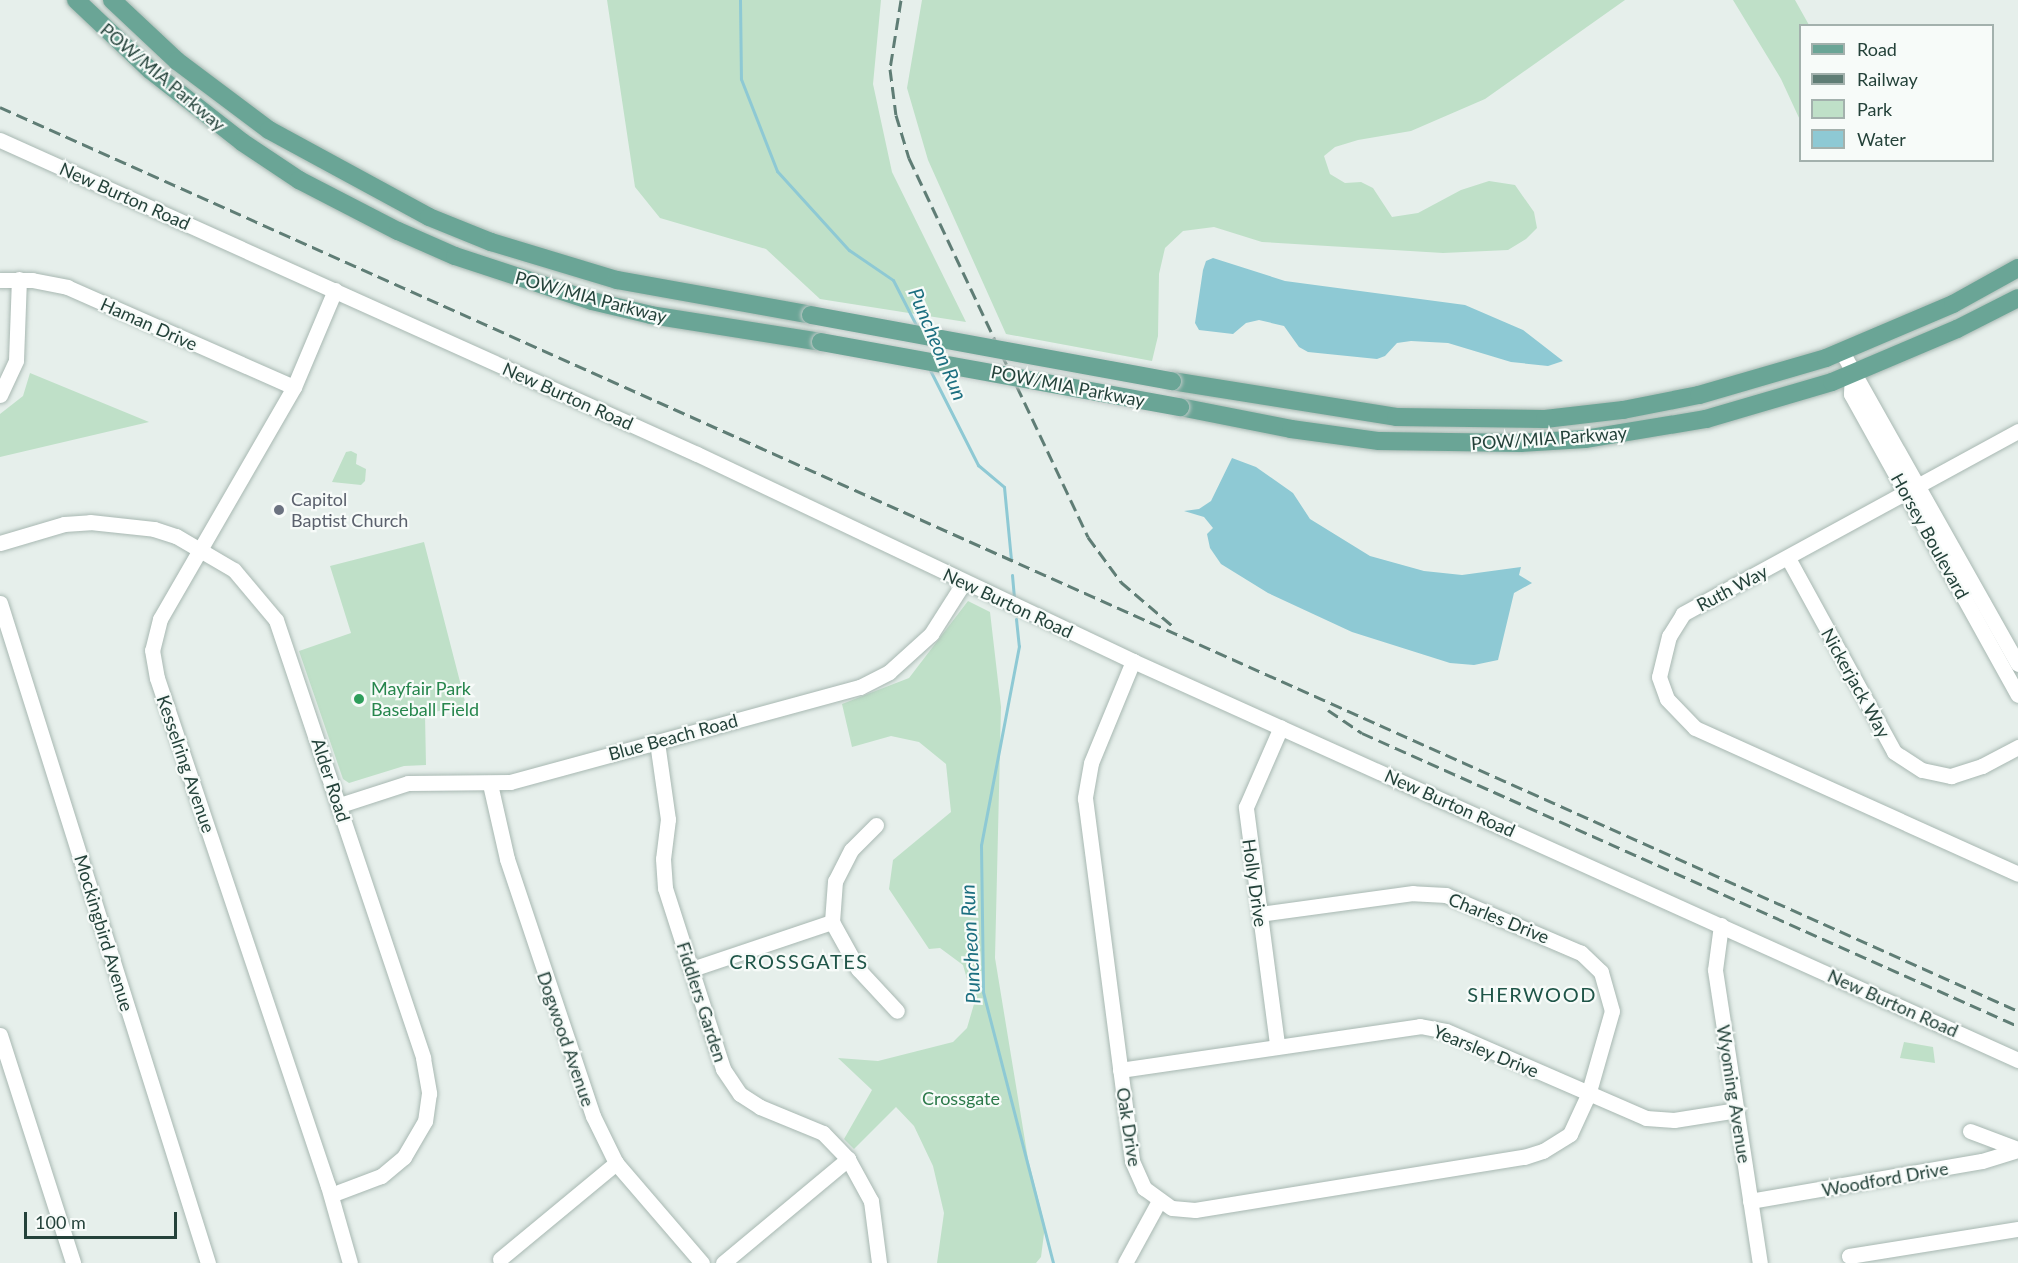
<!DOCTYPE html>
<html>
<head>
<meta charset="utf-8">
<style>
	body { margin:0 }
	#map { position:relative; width:2018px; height:1263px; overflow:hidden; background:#e6efeb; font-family:Lato,sans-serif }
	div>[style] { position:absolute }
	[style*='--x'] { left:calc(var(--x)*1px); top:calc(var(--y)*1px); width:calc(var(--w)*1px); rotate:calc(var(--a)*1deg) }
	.green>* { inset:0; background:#bfe0c8 }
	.water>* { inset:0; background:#8ec9d4 }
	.stream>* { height:3px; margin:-1.5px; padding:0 1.5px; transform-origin:1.5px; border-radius:1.5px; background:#8ec9d4 }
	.roads { filter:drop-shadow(0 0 2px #a8b8b2) drop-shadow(0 0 2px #a8b8b2) }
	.minor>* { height:15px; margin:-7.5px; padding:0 7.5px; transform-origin:7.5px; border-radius:7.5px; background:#fff }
	.major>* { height:18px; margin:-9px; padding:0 9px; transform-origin:9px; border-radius:9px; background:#6aa596 }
	.rail>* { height:3px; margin-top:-1.5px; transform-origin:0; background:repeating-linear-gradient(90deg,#5f7d75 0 12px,transparent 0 18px) }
	.bridges { filter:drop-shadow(0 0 2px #c2cac8) drop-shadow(0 0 2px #c2cac8) }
	.major-bridge>* { height:18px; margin:-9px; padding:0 9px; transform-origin:9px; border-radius:9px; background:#6aa596 }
	.dots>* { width:16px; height:16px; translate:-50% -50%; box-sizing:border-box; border:3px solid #f7fbf9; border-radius:50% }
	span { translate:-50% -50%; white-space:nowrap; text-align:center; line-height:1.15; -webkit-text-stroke:4.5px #f7fbf9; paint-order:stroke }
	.street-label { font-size:18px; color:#24423a }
	.worship-label { font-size:18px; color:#5b616d }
	.left { translate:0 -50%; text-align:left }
	.leisure-label { font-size:18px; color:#27864d }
	.park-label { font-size:18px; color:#2d7a4b }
	.water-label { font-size:20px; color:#1c6f80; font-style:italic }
	.neighbourhood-label { font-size:20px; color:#1f5548; letter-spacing:1.5px }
	.legend { position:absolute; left:1799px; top:24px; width:195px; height:138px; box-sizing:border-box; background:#f7fbf9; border:2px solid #a3b1ad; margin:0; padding:8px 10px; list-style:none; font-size:18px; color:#24423a }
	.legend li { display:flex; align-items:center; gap:12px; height:30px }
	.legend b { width:30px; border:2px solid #a3b1ad }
	.scale { position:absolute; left:24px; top:1212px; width:153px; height:27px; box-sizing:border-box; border:3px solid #24423a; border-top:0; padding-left:8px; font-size:18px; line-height:21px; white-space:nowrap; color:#24423a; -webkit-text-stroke:4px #f7fbf9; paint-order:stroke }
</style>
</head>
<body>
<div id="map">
	<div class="green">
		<i style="clip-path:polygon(607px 0,881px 0,873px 84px,892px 172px,966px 322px,820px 299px,766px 249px,660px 218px,635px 187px)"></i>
		<i style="clip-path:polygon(922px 0,1625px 0,1485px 99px,1411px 131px,1358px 140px,1335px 147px,1324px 156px,1330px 174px,1345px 183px,1361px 182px,1373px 188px,1392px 217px,1418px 213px,1461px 190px,1489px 181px,1515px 185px,1534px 212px,1537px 228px,1526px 239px,1508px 250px,1443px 253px,1262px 242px,1214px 227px,1183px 231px,1165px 248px,1159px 274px,1158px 336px,1152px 361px,1006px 334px,928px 160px,907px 88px)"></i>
		<i style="clip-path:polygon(1733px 0,1795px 0,1809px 25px,1800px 26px,1800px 120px,1781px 79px)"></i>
		<i style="clip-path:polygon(30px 373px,149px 422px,0 457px,0 414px,23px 396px)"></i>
		<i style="clip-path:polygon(351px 451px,357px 454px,356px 464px,366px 469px,365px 481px,361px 485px,332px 482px,346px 452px)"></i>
		<i style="clip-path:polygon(424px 542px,466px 705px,425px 714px,426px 765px,404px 766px,349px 783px,343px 779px,299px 651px,351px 633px,330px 566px)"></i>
		<i style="clip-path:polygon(968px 601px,990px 612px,1001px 707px,995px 958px,1028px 1159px,1045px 1226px,1041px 1257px,1036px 1263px,937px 1263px,944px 1213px,933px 1166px,914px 1126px,896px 1107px,854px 1149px,844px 1139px,872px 1090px,838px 1058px,878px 1061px,953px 1042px,967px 1028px,974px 1004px,963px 965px,940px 948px,929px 949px,889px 889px,893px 860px,951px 812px,946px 764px,919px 742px,891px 736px,852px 747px,842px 704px,909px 678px)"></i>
		<i style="clip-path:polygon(1904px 1042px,1933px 1047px,1935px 1063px,1900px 1058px)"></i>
	</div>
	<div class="water">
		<i style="clip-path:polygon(1213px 258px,1285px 281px,1465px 305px,1523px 330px,1563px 361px,1548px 366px,1511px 362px,1448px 343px,1411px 341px,1397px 343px,1385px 356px,1377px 359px,1308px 352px,1299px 347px,1284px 326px,1259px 320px,1246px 323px,1233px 334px,1199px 330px,1195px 323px,1203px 270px,1206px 261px)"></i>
		<i style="clip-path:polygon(1232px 458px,1256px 467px,1293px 493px,1310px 519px,1370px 556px,1424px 571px,1462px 575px,1521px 567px,1519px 575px,1532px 583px,1514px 593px,1498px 660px,1474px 665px,1450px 663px,1352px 632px,1268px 593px,1221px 564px,1210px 548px,1207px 534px,1213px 528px,1204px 517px,1184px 511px,1199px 509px,1211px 501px)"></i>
	</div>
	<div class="stream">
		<i style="--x:740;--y:0;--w:79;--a:89.3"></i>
		<i style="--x:741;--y:79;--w:99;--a:68.6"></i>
		<i style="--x:777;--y:171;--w:107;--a:47.7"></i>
		<i style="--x:849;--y:250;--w:53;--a:34.3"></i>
		<i style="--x:893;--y:280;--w:53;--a:62.9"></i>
		<i style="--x:929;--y:368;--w:109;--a:63.2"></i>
		<i style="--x:978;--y:465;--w:34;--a:40"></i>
		<i style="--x:1004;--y:487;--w:73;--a:84.5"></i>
		<i style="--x:1012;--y:575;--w:22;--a:85"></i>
		<i style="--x:1016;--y:619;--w:27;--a:84"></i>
		<i style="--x:1019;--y:646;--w:203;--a:100.8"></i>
		<i style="--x:981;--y:845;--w:147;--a:89.2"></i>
		<i style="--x:983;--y:992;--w:280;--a:75.5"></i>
	</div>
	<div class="roads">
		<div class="minor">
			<i style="--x:0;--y:140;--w:764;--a:24.25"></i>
			<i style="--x:697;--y:454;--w:483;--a:25.4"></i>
			<i style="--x:1133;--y:661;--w:971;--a:24.27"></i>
			<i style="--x:0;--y:280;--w:32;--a:0"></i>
			<i style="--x:32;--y:280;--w:36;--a:11"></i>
			<i style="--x:67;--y:287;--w:248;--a:23.8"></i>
			<i style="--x:335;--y:290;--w:105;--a:112.9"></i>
			<i style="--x:294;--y:387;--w:268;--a:120"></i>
			<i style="--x:160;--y:619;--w:32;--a:104"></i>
			<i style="--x:152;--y:650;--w:28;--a:80"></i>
			<i style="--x:157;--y:678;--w:536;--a:71.4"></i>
			<i style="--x:328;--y:1186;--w:80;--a:74.1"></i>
			<i style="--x:1842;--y:352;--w:358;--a:60.6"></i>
			<i style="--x:1852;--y:374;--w:20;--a:93"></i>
			<i style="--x:1851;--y:394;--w:344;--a:61"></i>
			<i style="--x:0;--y:395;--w:38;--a:-65"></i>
			<i style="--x:16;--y:360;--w:81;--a:-87.9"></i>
			<i style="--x:2018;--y:431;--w:382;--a:151.4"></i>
			<i style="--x:1683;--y:614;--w:26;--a:122"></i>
			<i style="--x:1669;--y:636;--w:42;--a:103.7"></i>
			<i style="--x:1659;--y:677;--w:23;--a:70"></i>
			<i style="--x:1667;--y:699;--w:40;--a:46"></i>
			<i style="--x:1695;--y:728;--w:354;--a:24.3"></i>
			<i style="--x:0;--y:543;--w:67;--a:-16.5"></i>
			<i style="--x:64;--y:524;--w:26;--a:-4"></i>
			<i style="--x:90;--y:522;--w:64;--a:6.2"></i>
			<i style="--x:154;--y:529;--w:23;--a:18"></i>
			<i style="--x:176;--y:536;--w:67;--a:30.4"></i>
			<i style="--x:234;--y:570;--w:65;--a:50"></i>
			<i style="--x:276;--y:620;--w:462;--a:71.4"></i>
			<i style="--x:423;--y:1058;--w:36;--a:80"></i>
			<i style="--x:429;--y:1093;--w:28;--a:98"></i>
			<i style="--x:425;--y:1121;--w:42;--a:120.3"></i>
			<i style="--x:404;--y:1157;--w:30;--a:140"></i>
			<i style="--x:381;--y:1176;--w:53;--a:159.2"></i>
			<i style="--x:1788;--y:558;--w:221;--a:61.3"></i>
			<i style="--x:1894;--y:752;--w:33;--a:33"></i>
			<i style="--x:1922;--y:770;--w:30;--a:12"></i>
			<i style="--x:1951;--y:776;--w:33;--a:-18"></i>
			<i style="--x:1982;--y:766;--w:41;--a:-27.8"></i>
			<i style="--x:0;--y:603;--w:692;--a:72.51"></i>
			<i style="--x:1133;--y:661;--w:110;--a:112.4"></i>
			<i style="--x:1091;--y:763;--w:36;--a:100"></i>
			<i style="--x:1085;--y:798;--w:366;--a:82.6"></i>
			<i style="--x:1132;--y:1161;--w:30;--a:66"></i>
			<i style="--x:1144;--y:1188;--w:34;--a:36"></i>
			<i style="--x:1172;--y:1208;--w:23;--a:5"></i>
			<i style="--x:1195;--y:1210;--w:333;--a:-9.2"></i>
			<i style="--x:1524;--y:1157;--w:20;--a:-18"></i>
			<i style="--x:1543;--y:1151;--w:32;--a:-32"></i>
			<i style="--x:1570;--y:1134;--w:43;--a:-65.2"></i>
			<i style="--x:1588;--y:1095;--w:87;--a:-74.1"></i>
			<i style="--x:1612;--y:1011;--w:41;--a:-105.8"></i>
			<i style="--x:1601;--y:972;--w:28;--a:-136"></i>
			<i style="--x:1581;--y:953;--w:147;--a:-156.8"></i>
			<i style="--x:1446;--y:895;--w:33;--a:-177"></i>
			<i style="--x:1413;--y:893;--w:154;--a:172.2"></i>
			<i style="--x:657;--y:742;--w:78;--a:81.9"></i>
			<i style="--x:668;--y:819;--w:40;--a:97.1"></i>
			<i style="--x:663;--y:859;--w:29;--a:86"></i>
			<i style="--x:665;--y:888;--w:190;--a:72.2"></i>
			<i style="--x:723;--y:1069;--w:30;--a:56"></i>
			<i style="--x:740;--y:1094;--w:24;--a:33"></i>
			<i style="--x:760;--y:1107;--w:68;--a:22.4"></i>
			<i style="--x:823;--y:1133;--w:36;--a:46"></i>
			<i style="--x:848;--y:1159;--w:48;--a:61.3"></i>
			<i style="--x:871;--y:1201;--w:63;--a:82.6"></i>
			<i style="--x:490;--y:784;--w:77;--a:77.2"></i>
			<i style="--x:507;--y:859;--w:271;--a:71.5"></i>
			<i style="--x:593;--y:1116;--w:52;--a:63.9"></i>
			<i style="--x:616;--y:1163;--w:132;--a:49.3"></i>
			<i style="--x:340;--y:805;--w:71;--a:-17.9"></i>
			<i style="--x:408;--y:783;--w:102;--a:-0.6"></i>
			<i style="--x:510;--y:782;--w:363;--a:-15.2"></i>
			<i style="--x:860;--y:687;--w:33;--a:-27"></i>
			<i style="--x:889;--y:672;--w:57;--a:-42.1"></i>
			<i style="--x:931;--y:634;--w:62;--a:-57.6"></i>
			<i style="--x:876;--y:825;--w:35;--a:135"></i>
			<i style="--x:851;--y:850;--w:35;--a:117"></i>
			<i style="--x:835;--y:881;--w:41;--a:94.2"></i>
			<i style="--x:832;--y:922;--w:54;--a:61"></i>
			<i style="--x:858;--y:969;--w:57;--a:47.1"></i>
			<i style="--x:1721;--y:925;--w:45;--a:97.6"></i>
			<i style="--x:1715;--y:970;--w:296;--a:81.3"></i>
			<i style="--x:692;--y:969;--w:148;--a:-18.6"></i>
			<i style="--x:0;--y:1035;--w:239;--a:72.2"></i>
			<i style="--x:1277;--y:1044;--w:239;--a:-97.5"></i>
			<i style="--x:1246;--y:807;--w:87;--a:-66.4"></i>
			<i style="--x:1120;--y:1070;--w:303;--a:-8.3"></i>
			<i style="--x:1420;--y:1026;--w:26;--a:11"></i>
			<i style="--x:1446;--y:1031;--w:218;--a:23.5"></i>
			<i style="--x:1646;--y:1118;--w:28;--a:4"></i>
			<i style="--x:1674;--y:1120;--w:64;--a:-9"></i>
			<i style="--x:1970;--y:1131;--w:51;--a:20.6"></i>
			<i style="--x:1750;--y:1201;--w:235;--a:-9.8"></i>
			<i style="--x:1982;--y:1161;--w:38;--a:-17"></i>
			<i style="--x:1849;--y:1256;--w:171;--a:-9.1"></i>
			<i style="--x:500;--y:1259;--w:151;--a:-39.6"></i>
			<i style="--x:723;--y:1263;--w:163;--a:-39.8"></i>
			<i style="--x:1125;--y:1263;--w:71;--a:-61.3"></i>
		</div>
		<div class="major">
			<i style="--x:76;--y:0;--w:102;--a:43.4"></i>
			<i style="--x:150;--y:70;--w:117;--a:38"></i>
			<i style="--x:242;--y:142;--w:69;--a:33.7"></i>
			<i style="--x:299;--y:180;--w:111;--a:27.3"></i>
			<i style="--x:398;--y:231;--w:62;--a:23.7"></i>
			<i style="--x:455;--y:256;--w:144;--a:18.2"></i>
			<i style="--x:592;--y:301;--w:61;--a:13.3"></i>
			<i style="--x:651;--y:315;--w:172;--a:9"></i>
			<i style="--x:112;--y:0;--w:89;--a:43.2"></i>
			<i style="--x:177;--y:61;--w:115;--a:36.9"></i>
			<i style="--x:269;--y:130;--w:182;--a:28.5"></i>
			<i style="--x:429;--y:217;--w:67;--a:22"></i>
			<i style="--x:491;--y:242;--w:132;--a:16.8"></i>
			<i style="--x:617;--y:280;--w:197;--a:10.2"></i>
			<i style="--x:1172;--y:381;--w:227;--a:9.1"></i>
			<i style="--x:1396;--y:417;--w:149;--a:0.8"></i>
			<i style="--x:1545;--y:419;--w:79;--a:-6.6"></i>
			<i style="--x:1623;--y:410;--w:77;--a:-11.2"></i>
			<i style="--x:1699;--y:395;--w:132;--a:-16.2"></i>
			<i style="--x:1826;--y:358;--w:138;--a:-23"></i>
			<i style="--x:1953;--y:304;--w:74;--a:-29"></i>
			<i style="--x:1180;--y:407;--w:113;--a:11.2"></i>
			<i style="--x:1291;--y:429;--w:89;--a:7.8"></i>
			<i style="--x:1379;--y:441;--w:141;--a:0.8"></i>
			<i style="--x:1520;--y:443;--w:65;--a:-3.5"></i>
			<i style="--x:1585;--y:439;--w:123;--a:-9.4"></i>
			<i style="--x:1706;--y:419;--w:131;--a:-16.4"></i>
			<i style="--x:1832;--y:382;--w:136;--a:-23"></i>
			<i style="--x:1957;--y:329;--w:68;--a:-26.9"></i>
		</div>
	</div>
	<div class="rail">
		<i style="--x:901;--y:0;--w:70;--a:99.1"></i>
		<i style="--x:890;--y:69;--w:46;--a:82.6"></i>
		<i style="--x:896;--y:115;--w:45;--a:73.2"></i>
		<i style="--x:909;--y:158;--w:419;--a:64.7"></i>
		<i style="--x:1088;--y:537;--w:56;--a:53.7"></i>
		<i style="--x:1121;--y:582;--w:71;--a:40.4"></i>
		<i style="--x:0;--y:107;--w:2211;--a:24.13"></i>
		<i style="--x:1328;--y:710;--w:41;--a:34.1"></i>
		<i style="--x:1362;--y:733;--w:718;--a:24.07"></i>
	</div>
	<div class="bridges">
		<div class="major-bridge">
			<i style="--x:811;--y:315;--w:367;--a:10.4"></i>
			<i style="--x:821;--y:342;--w:365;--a:10.3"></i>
		</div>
	</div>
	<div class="dots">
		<i style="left:279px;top:510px;background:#6b7280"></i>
		<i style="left:359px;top:699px;background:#2e9e5b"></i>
	</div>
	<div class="street-label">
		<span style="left:163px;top:77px;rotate:40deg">POW/MIA Parkway</span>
		<span style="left:125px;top:196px;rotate:24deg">New Burton Road</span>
		<span style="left:591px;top:297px;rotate:15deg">POW/MIA Parkway</span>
		<span style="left:149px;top:324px;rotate:24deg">Haman Drive</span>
		<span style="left:1068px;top:386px;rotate:11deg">POW/MIA Parkway</span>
		<span style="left:568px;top:396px;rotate:24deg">New Burton Road</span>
		<span style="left:1549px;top:438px;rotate:-4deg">POW/MIA Parkway</span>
		<span style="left:1930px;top:536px;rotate:61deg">Horsey Boulevard</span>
		<span style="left:1732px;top:588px;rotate:-28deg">Ruth Way</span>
		<span style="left:1008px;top:603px;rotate:25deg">New Burton Road</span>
		<span style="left:1856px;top:683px;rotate:61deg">Nickerjack Way</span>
		<span style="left:673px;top:737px;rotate:-15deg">Blue Beach Road</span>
		<span style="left:186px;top:764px;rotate:71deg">Kesselring Avenue</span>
		<span style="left:331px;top:780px;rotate:72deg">Alder Road</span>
		<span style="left:1450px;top:803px;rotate:24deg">New Burton Road</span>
		<span style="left:1255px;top:883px;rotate:82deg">Holly Drive</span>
		<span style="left:1499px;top:918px;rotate:22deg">Charles Drive</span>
		<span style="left:104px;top:933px;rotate:73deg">Mockingbird Avenue</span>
		<span style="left:702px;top:1002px;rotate:72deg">Fiddlers Garden</span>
		<span style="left:1893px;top:1003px;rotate:24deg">New Burton Road</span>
		<span style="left:566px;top:1039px;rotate:71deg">Dogwood Avenue</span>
		<span style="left:1486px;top:1051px;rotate:22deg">Yearsley Drive</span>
		<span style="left:1734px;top:1094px;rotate:81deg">Wyoming Avenue</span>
		<span style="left:1129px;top:1127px;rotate:81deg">Oak Drive</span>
		<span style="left:1885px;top:1179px;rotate:-10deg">Woodford Drive</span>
	</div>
	<div class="worship-label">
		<span class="left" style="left:291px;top:510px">Capitol<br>Baptist Church</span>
	</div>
	<div class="leisure-label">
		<span class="left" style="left:371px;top:699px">Mayfair Park<br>Baseball Field</span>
	</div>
	<div class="park-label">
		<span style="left:961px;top:1098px">Crossgate</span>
	</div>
	<div class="water-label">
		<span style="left:938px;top:344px;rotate:67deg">Puncheon Run</span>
		<span style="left:970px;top:944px;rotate:-93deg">Puncheon Run</span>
	</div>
	<div class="neighbourhood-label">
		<span style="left:799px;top:961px">CROSSGATES</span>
		<span style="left:1532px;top:994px">SHERWOOD</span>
	</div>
	<ul class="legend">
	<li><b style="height:8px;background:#6aa596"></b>Road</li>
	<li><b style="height:8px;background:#5f7d75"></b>Railway</li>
	<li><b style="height:16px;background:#bfe0c8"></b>Park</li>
	<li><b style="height:16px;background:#8ec9d4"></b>Water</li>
	</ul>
	<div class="scale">100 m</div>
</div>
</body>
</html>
